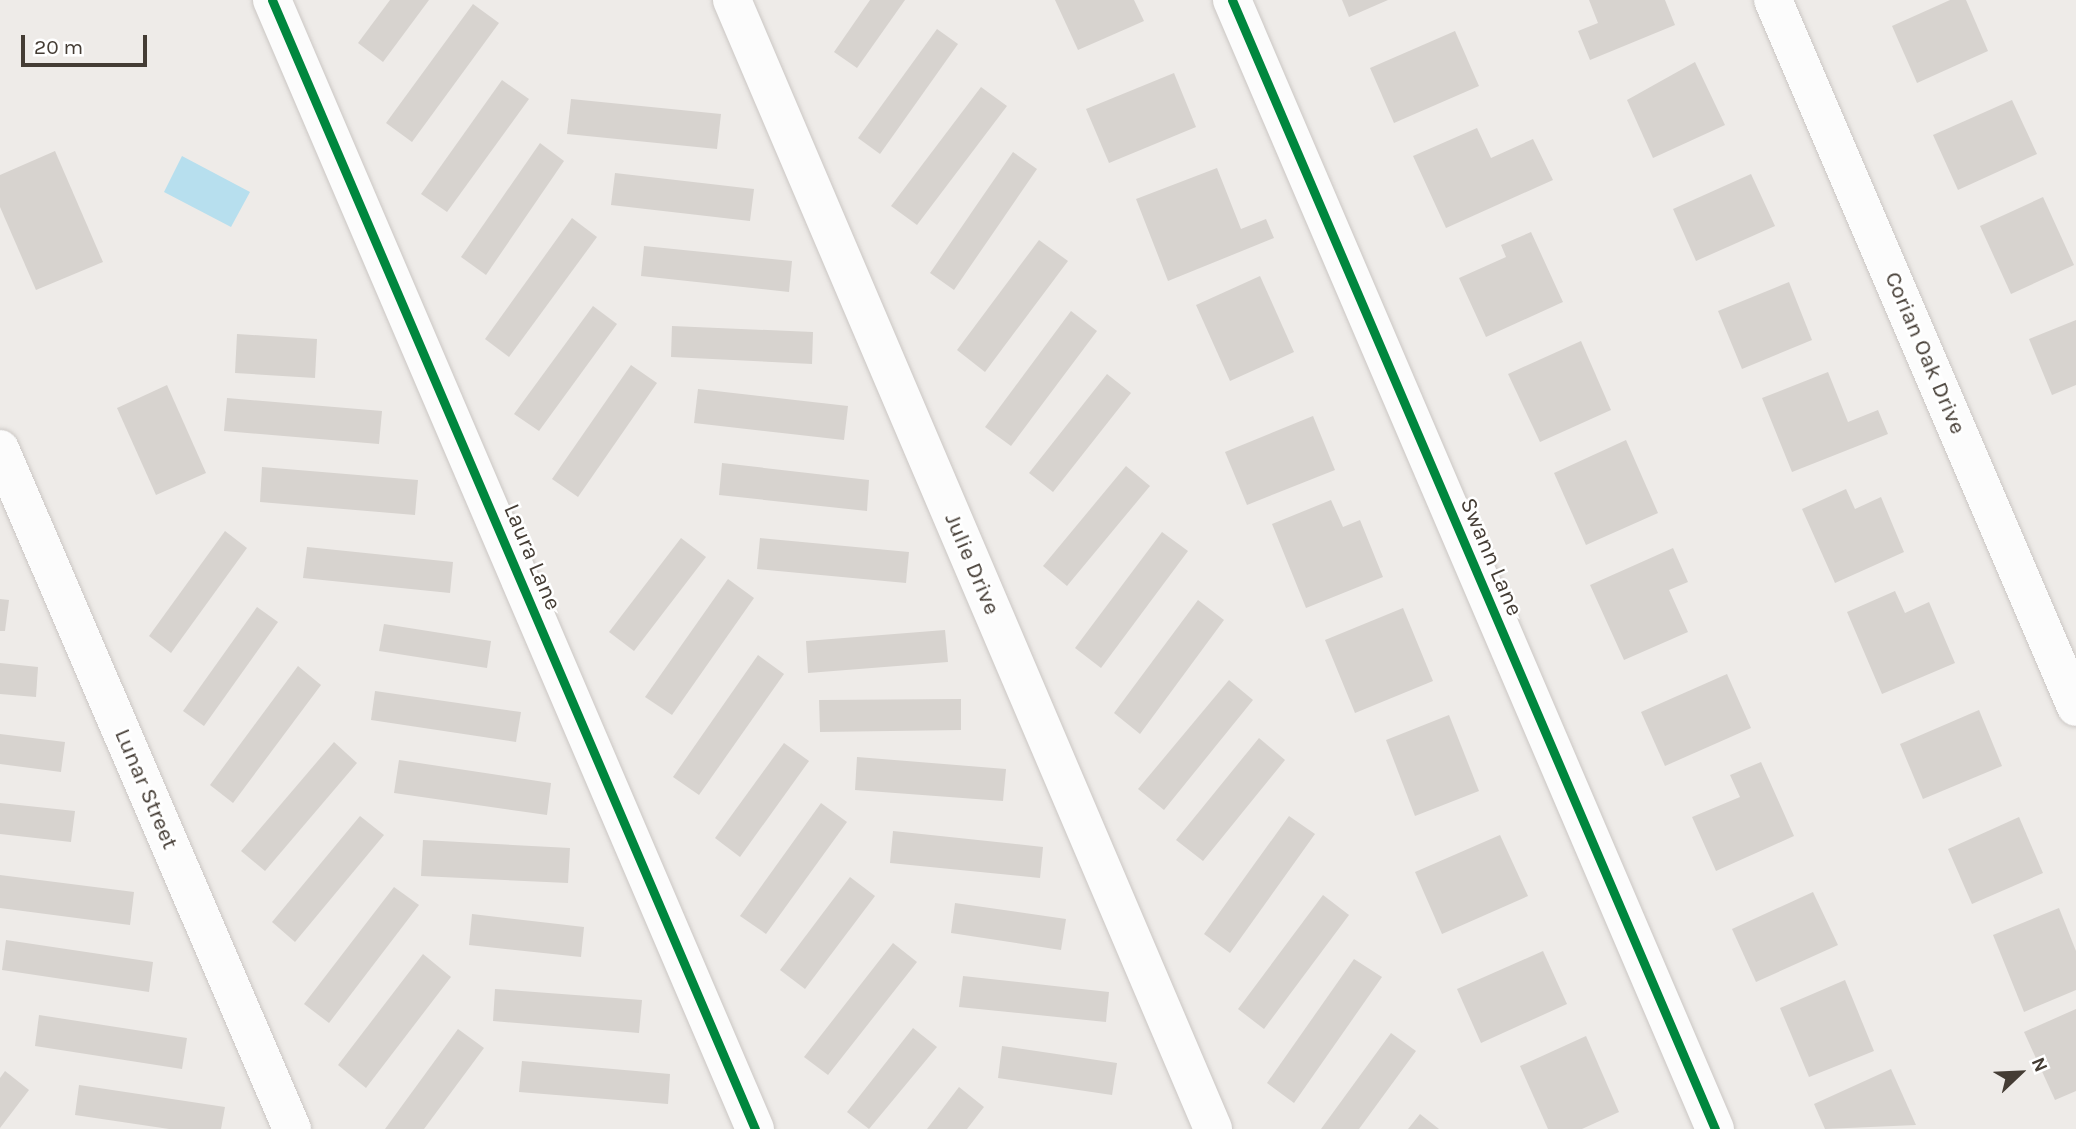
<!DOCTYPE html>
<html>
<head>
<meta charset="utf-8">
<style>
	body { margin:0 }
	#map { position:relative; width:2076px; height:1129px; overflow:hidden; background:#eeebe8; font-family:Karla,sans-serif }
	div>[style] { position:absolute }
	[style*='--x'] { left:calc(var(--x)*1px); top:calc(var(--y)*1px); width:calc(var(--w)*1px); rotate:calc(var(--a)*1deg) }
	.water>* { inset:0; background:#b7dfee }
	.building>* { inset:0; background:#d7d3cf }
	.roads { filter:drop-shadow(0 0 2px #cbc7c4) drop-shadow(0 0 2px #cbc7c4) }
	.street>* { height:38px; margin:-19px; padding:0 19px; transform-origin:19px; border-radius:19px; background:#fcfcfc }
	.cycleway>* { height:9px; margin:-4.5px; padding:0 4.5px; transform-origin:4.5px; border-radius:4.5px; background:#00873e }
	span { translate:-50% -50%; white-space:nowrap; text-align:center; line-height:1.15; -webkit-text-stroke:5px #fff; paint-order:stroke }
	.street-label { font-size:23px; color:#443c34 }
	.north { position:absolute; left:1985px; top:1038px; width:70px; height:70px; -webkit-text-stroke:5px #fff; paint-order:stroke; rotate:67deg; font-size:19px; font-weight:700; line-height:28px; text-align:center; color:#443c34 }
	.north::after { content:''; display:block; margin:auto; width:24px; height:32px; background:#443c34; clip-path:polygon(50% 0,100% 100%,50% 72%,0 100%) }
	.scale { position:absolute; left:21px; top:35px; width:126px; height:32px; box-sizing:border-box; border:4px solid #443c34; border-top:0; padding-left:9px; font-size:21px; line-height:24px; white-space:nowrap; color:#443c34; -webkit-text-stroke:5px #fff; paint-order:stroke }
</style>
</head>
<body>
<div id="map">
	<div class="water">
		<i style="clip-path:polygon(182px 156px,250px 192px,231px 227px,164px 192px)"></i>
	</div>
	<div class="building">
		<i style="clip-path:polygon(390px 0,429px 0,383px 62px,358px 43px)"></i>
		<i style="clip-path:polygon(870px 0,905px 0,857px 68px,834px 52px)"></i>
		<i style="clip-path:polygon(1055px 0,1134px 0,1144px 21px,1078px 50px)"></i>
		<i style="clip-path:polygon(1342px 0,1388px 0,1349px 17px)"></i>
		<i style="clip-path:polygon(1589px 0,1665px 0,1675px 25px,1590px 60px,1578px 31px,1598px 23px)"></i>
		<i style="clip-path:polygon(1950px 0,1966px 0,1988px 51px,1917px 83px,1892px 26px)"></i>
		<i style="clip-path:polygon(473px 4px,499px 23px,412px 142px,386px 123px)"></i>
		<i style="clip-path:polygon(937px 29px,958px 44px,880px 154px,858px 138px)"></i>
		<i style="clip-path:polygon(1455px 31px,1479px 86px,1394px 123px,1370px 68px)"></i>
		<i style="clip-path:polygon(1695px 62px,1725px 125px,1653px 158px,1627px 100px)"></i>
		<i style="clip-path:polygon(1174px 73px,1196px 127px,1109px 163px,1086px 109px)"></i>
		<i style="clip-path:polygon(502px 80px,529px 99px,447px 212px,421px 194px)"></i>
		<i style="clip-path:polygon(981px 87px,1007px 106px,917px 225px,891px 206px)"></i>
		<i style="clip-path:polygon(571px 99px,721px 114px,717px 149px,567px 134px)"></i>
		<i style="clip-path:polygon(2012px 100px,2037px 154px,1958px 190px,1933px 135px)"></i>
		<i style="clip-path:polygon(1477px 128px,1491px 158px,1533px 139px,1553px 180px,1446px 228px,1413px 156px)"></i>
		<i style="clip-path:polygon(540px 143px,564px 161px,486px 275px,461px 257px)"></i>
		<i style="clip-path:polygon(55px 151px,103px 262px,36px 290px,0 207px,0 175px)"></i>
		<i style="clip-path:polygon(1013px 152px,1037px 169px,954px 290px,930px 273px)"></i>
		<i style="clip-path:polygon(1217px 168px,1241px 229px,1266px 219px,1274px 238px,1168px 281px,1136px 199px)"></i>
		<i style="clip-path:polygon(615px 173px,754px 189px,750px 221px,611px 205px)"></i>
		<i style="clip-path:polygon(1751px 174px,1775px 226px,1696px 261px,1673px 209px)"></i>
		<i style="clip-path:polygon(2043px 197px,2074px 265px,2011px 294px,1980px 226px)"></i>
		<i style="clip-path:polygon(572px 218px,597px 237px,509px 357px,485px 339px)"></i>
		<i style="clip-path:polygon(1531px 232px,1563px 302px,1486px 337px,1459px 278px,1506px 257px,1501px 245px)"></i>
		<i style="clip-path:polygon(1039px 240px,1068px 261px,985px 372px,957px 350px)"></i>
		<i style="clip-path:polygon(644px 246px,792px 261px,789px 292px,641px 276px)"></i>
		<i style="clip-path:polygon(1260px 276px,1294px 352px,1230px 381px,1196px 305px)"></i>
		<i style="clip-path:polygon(1789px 282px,1812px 340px,1742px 369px,1718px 311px)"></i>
		<i style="clip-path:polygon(593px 306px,617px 324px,539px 431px,514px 414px)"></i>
		<i style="clip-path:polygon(1071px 311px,1097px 331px,1011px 446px,985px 427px)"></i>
		<i style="clip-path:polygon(2076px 320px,2076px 385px,2052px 395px,2029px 339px)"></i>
		<i style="clip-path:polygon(672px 326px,813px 332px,812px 364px,671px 357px)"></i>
		<i style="clip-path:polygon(237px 334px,317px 339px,315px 378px,235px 373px)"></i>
		<i style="clip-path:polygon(1581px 341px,1611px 410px,1540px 442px,1508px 374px)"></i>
		<i style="clip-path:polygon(631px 365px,657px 383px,578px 497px,552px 479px)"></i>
		<i style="clip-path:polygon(1828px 372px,1848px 422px,1878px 410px,1888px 434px,1792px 472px,1762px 398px)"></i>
		<i style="clip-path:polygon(1107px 374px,1131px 393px,1053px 492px,1029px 473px)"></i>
		<i style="clip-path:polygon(167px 385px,206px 473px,156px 495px,117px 408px)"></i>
		<i style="clip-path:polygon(698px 389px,848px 406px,844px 440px,694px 423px)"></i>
		<i style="clip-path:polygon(227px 398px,382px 411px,379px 444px,224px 431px)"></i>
		<i style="clip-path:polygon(1313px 416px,1335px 470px,1247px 505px,1225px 452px)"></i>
		<i style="clip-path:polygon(1626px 440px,1658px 513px,1586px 545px,1554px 473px)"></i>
		<i style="clip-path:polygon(722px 463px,869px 480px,867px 511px,719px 495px)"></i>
		<i style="clip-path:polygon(1126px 466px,1150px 486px,1067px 586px,1043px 566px)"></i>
		<i style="clip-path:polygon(262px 467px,418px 480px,415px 515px,260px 502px)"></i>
		<i style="clip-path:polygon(1846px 489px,1855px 509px,1881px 497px,1904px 552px,1835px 583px,1802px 509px)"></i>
		<i style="clip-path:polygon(1331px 500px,1343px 527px,1360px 520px,1383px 577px,1306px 608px,1272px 524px)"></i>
		<i style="clip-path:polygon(225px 531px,247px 548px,171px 653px,149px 636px)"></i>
		<i style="clip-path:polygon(1162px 532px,1188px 551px,1101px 668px,1075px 648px)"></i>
		<i style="clip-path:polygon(681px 538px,706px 557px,634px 651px,609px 632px)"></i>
		<i style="clip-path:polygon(760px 538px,909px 552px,906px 583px,757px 569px)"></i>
		<i style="clip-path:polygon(307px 547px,453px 562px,450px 593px,303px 578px)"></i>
		<i style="clip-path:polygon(1673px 548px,1688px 582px,1669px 590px,1688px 632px,1624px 660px,1590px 585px)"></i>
		<i style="clip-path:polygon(728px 579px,754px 598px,672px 715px,645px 697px)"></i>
		<i style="clip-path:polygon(1895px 591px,1905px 613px,1929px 602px,1955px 663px,1882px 694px,1847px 612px)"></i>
		<i style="clip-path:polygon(0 599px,9px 600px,5px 631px,0 631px)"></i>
		<i style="clip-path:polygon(1198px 600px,1224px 620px,1140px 734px,1114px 713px)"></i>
		<i style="clip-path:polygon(257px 607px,278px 622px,204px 726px,183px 711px)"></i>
		<i style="clip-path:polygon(1403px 608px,1433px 681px,1355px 713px,1325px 640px)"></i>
		<i style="clip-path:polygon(384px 624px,491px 641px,487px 668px,379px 651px)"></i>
		<i style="clip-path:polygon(945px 630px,948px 662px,808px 673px,806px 641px)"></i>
		<i style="clip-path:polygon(758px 655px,784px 674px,699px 795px,673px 777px)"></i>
		<i style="clip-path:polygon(0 663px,38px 667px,36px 697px,0 694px)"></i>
		<i style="clip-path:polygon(298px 666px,321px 685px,233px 803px,210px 785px)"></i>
		<i style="clip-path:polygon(1727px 674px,1751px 728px,1665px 766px,1641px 712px)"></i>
		<i style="clip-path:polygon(1229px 680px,1253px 700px,1164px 810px,1138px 789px)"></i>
		<i style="clip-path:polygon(375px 691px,521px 712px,516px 742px,371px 720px)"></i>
		<i style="clip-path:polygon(961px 699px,961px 730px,820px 732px,819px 700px)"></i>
		<i style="clip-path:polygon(1979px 710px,2002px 766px,1923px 799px,1900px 744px)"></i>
		<i style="clip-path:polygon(1449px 715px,1479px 791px,1415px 816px,1386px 740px)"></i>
		<i style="clip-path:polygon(0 734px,65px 742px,61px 772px,0 764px)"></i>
		<i style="clip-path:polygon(1259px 738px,1285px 760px,1203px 861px,1176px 840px)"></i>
		<i style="clip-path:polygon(334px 742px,357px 763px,265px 871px,241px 851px)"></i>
		<i style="clip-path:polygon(784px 743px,809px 761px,740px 857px,715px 838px)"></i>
		<i style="clip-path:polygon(857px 757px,1006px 769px,1003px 801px,855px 790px)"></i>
		<i style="clip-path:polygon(399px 760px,551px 783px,547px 815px,394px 793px)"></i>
		<i style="clip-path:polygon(1761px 762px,1794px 836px,1716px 871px,1692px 817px,1740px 797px,1730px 775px)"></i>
		<i style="clip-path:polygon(0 803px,75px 811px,71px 842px,0 834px)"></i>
		<i style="clip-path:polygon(821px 803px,847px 822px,766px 934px,740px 916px)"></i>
		<i style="clip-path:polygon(360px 816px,384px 835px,295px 942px,272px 922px)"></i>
		<i style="clip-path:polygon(1289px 816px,1315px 834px,1230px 953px,1204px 934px)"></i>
		<i style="clip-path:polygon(2019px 817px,2043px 873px,1972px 904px,1948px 849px)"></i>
		<i style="clip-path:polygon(893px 831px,1043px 847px,1040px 878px,890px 863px)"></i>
		<i style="clip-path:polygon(1500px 835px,1528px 896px,1442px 934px,1415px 872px)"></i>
		<i style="clip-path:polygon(423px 840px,570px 848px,568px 883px,421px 876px)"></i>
		<i style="clip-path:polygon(0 875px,134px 892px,130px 925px,0 908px)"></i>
		<i style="clip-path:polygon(850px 877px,875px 896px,805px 989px,780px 970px)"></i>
		<i style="clip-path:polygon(394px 887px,419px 905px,329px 1023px,304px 1004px)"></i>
		<i style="clip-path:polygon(1813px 892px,1838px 945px,1756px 982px,1732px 929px)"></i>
		<i style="clip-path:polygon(1323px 895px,1349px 915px,1264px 1029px,1238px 1009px)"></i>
		<i style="clip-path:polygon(955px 903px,1066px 919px,1061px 950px,951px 933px)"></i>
		<i style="clip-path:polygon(2059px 908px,2076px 951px,2076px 990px,2024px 1012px,1993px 935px)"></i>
		<i style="clip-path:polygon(472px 914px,584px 927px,581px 957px,469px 945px)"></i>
		<i style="clip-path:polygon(6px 940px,153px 962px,149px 992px,2px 970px)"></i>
		<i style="clip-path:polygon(893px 943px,917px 962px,828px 1075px,804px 1057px)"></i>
		<i style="clip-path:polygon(1543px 951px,1567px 1004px,1481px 1043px,1457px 989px)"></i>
		<i style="clip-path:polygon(423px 954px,451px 977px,366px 1088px,338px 1065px)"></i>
		<i style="clip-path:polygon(1354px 959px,1382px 977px,1294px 1103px,1267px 1083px)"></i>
		<i style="clip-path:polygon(963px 976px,1109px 992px,1106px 1022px,959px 1007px)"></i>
		<i style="clip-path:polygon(1845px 980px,1874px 1051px,1809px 1077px,1780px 1008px)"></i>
		<i style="clip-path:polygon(495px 989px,642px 1000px,639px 1033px,493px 1021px)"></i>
		<i style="clip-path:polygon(2076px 1009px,2076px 1091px,2055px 1100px,2024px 1032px)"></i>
		<i style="clip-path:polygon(39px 1015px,187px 1038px,182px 1069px,35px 1046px)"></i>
		<i style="clip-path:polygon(913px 1028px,937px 1047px,869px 1129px,847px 1112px)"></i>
		<i style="clip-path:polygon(458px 1029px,484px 1048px,424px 1129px,385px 1129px)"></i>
		<i style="clip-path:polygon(1391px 1033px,1416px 1051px,1359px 1129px,1321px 1129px)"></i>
		<i style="clip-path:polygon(1586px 1036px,1619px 1112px,1582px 1129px,1548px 1129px,1520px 1066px)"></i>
		<i style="clip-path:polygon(1002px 1046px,1117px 1063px,1112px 1095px,998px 1078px)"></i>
		<i style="clip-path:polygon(522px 1061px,670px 1074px,668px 1104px,519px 1092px)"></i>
		<i style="clip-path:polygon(1891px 1069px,1916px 1125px,1825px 1129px,1814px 1104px)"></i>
		<i style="clip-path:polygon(5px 1071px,29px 1090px,0 1128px,0 1078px)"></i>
		<i style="clip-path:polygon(79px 1085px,225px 1107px,221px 1129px,169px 1129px,75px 1115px)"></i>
		<i style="clip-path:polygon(959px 1087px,984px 1107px,967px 1129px,927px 1129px)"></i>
		<i style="clip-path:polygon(1420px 1114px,1439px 1129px,1408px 1129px)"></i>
	</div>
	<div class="roads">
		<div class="street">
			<i style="--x:272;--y:0;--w:1228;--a:66.84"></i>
			<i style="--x:732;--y:0;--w:1227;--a:66.92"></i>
			<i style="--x:1232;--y:0;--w:1228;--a:66.84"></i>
			<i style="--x:1773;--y:0;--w:769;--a:66.8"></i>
			<i style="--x:0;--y:449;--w:740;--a:66.76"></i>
		</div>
	</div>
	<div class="cycleway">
		<i style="--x:272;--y:0;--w:1228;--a:66.84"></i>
		<i style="--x:1232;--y:0;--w:1228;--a:66.84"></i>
	</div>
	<div class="street-label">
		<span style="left:1925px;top:353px;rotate:67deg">Corian Oak Drive</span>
		<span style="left:532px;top:557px;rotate:67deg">Laura Lane</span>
		<span style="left:1491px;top:557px;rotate:67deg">Swann Lane</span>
		<span style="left:972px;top:564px;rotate:67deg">Julie Drive</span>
		<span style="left:146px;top:789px;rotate:67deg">Lunar Street</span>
	</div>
	<div class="north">N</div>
	<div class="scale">20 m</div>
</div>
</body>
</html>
